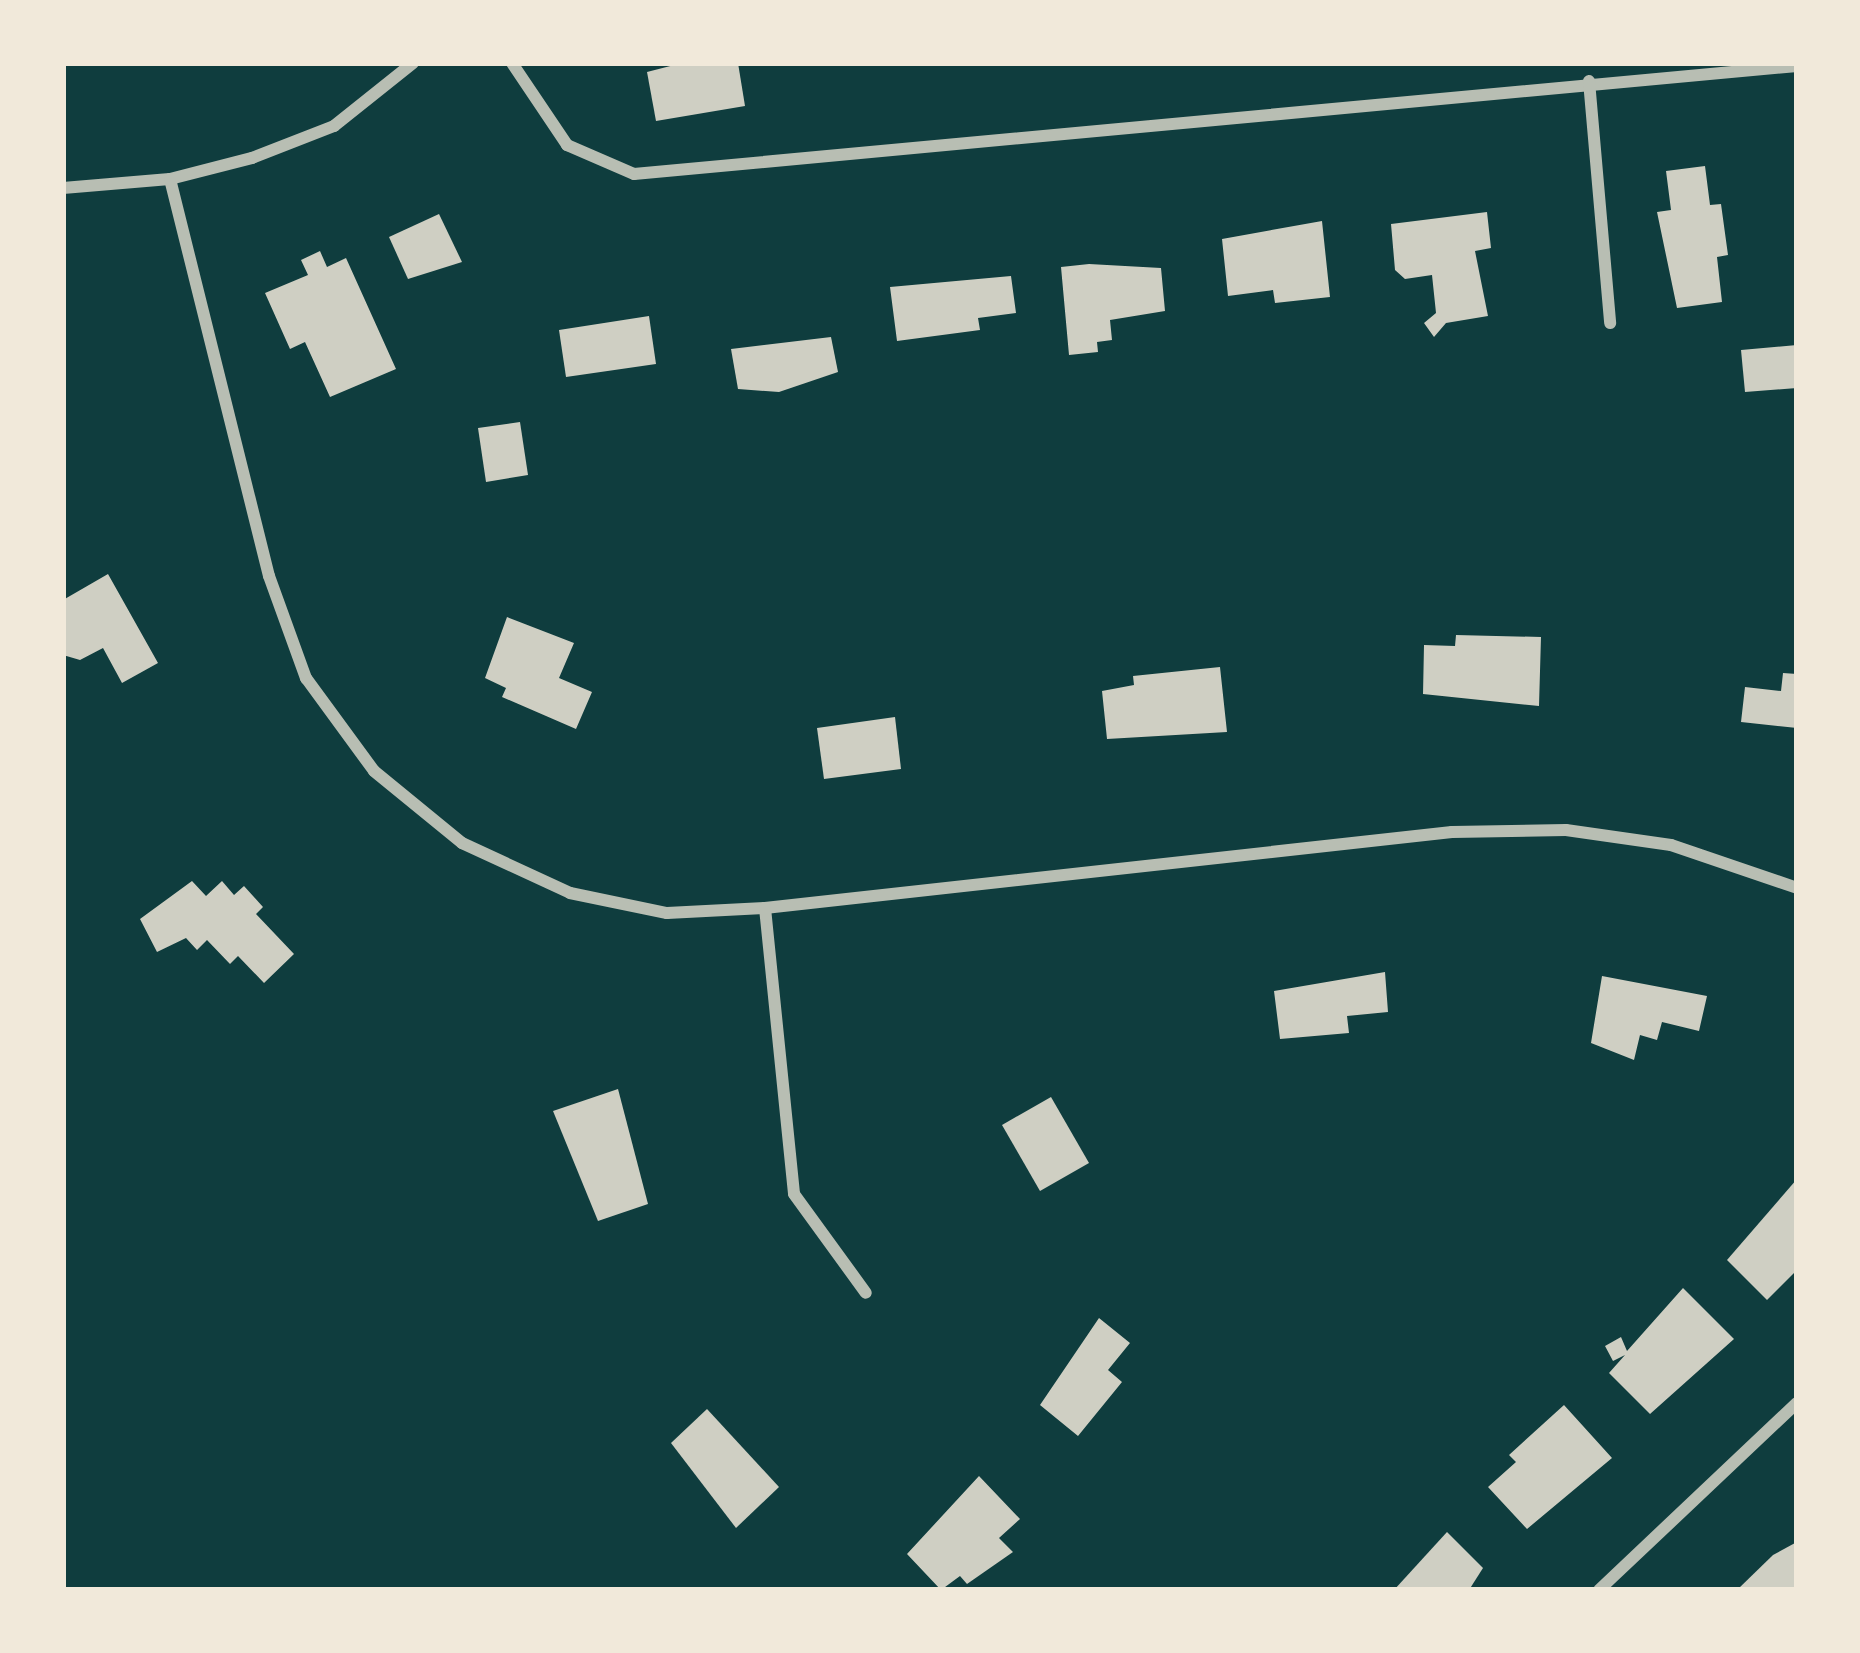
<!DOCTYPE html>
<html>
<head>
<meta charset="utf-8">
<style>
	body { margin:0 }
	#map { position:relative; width:1860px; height:1653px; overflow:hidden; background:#0f3d3e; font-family:Karla,sans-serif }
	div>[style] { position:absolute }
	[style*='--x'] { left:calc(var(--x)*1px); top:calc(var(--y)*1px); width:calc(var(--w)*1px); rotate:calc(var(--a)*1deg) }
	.building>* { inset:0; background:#cfcfc3 }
	.minor>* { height:12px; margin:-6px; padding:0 6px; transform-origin:6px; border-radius:6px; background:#b8beb3 }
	span { translate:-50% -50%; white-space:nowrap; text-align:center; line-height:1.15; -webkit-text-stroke:12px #f1e9da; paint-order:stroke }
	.frame { position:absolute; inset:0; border:66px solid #f1e9da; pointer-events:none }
</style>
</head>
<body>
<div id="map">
	<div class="building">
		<i style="clip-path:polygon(682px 63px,738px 63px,745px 106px,656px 121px,647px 72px)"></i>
		<i style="clip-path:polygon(1705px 166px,1710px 205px,1721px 204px,1728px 255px,1717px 257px,1722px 302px,1677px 308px,1657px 212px,1671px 210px,1666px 171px)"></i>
		<i style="clip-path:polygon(1487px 212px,1491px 248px,1475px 251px,1488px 316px,1446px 323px,1434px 337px,1424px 323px,1436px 313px,1432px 275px,1405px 279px,1395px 270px,1391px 224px)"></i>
		<i style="clip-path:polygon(439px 214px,462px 262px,408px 279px,389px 237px)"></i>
		<i style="clip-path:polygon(1322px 221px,1330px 297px,1275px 303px,1273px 290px,1228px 296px,1222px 239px)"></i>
		<i style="clip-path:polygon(320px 251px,327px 267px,346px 258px,396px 369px,330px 397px,305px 342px,290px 349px,265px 293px,308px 275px,301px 260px)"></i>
		<i style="clip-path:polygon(1089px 264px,1161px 268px,1165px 311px,1110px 320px,1112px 340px,1097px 342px,1098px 352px,1069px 355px,1061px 267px)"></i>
		<i style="clip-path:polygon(1011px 276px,1016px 313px,978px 318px,980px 330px,897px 341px,890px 287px)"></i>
		<i style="clip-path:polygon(649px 316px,656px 364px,566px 377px,559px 330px)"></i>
		<i style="clip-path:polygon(831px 337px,838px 372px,779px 392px,738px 389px,731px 349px)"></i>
		<i style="clip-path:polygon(1797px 345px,1797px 388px,1745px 392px,1741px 350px)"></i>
		<i style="clip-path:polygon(520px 422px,528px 475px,486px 482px,478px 428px)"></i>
		<i style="clip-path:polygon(108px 574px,158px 663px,122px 683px,103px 648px,80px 660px,63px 655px,63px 600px)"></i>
		<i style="clip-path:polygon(507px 617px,574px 643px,559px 678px,592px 692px,576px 729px,502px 697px,506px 688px,485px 678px)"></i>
		<i style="clip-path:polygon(1456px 635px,1541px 637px,1539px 706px,1423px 694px,1424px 645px,1455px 646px)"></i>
		<i style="clip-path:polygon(1220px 667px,1227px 732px,1107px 739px,1102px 691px,1134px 685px,1133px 676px)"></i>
		<i style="clip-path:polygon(1783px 673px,1797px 674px,1797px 728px,1741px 722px,1745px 687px,1781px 691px)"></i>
		<i style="clip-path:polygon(895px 717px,901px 769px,824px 779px,817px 728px)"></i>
		<i style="clip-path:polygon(192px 881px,206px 896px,222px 881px,234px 895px,244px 886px,263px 907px,256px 914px,294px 954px,264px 983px,238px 956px,230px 964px,207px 940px,197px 950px,186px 938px,157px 952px,140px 919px)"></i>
		<i style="clip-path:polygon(1385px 972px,1388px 1012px,1347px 1016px,1349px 1033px,1280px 1039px,1274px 991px)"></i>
		<i style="clip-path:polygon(1602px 976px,1707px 996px,1699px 1031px,1662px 1022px,1657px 1040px,1640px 1035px,1634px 1060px,1591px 1043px)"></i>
		<i style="clip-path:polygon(618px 1089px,648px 1204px,598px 1221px,553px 1111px)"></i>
		<i style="clip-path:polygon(1051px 1097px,1089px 1163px,1040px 1191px,1002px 1125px)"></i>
		<i style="clip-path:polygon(1797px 1179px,1797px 1270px,1767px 1300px,1727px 1260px)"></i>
		<i style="clip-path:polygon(1683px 1288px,1734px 1339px,1650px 1414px,1609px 1373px,1625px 1355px,1613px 1361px,1605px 1346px,1621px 1337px,1627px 1351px)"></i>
		<i style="clip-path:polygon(1099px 1318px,1130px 1343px,1108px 1370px,1122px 1382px,1078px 1436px,1040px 1405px)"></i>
		<i style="clip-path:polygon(1564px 1405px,1612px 1458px,1527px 1529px,1488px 1487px,1516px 1462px,1509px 1455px)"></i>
		<i style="clip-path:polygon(707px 1409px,779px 1487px,736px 1528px,671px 1443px)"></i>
		<i style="clip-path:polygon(979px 1476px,1020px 1519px,999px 1538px,1013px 1552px,967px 1584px,960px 1576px,941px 1590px,907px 1554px)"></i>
		<i style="clip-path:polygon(1447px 1532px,1483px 1568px,1469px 1590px,1394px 1590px)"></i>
		<i style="clip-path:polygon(1795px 1543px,1797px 1590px,1737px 1590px,1773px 1555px)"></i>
	</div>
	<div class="minor">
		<i style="--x:512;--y:63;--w:99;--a:56.1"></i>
		<i style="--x:567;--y:145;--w:73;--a:23.4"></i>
		<i style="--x:634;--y:174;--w:1168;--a:-5.31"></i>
		<i style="--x:1589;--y:81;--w:243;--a:85"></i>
		<i style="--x:170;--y:179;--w:409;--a:76"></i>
		<i style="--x:269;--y:576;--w:109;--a:70.1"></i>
		<i style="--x:306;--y:678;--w:115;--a:53.8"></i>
		<i style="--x:374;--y:771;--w:114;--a:39.3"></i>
		<i style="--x:462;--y:843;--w:119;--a:24.8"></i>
		<i style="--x:570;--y:893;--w:99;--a:11.7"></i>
		<i style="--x:667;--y:913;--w:98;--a:-2.9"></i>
		<i style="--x:765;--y:908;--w:691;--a:-6.31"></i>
		<i style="--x:1452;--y:832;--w:114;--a:-1"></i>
		<i style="--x:1566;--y:830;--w:106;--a:8.1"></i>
		<i style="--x:1671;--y:845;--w:133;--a:18.8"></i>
		<i style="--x:63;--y:188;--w:107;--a:-4.8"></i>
		<i style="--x:170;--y:179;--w:85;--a:-14.4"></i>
		<i style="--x:252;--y:158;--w:88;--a:-21.3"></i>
		<i style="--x:334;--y:126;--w:101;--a:-38.6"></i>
		<i style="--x:765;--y:908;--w:287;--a:84.2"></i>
		<i style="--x:794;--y:1194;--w:122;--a:54"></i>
		<i style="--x:1599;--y:1590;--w:272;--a:-43.4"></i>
	</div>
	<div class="frame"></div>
</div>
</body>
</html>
